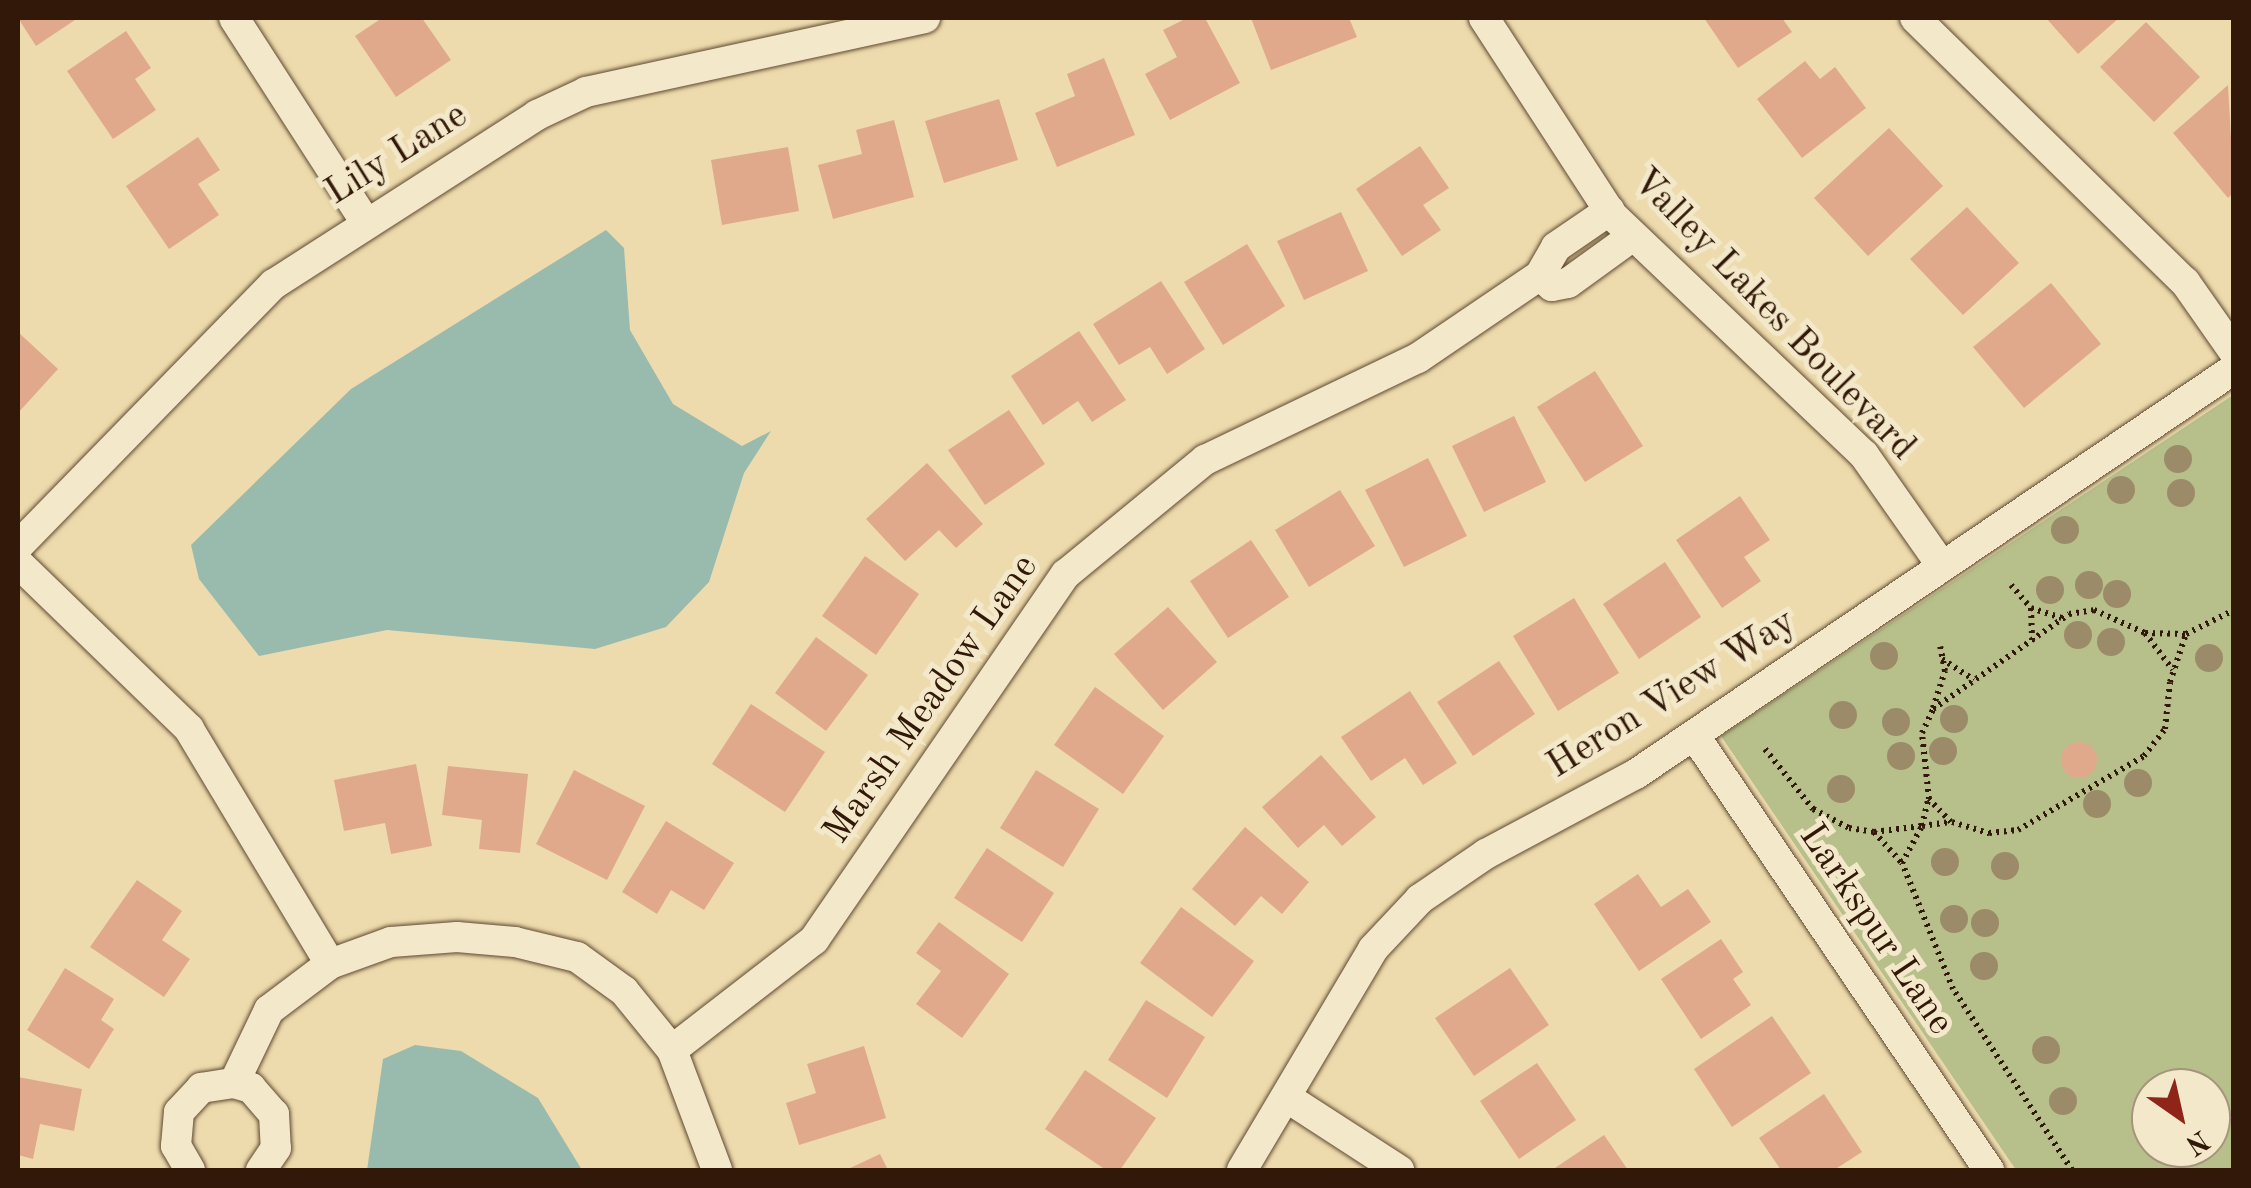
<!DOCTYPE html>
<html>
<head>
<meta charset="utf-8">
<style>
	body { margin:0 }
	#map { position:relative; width:2251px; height:1188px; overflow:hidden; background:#eddbad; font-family:"Old Standard TT",serif }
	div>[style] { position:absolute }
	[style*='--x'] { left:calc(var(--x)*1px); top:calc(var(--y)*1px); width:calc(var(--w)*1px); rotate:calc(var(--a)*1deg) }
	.green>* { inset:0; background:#b7c08b }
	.water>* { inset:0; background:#99bbae }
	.building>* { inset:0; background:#e0a98c }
	.round { border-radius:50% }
	.path>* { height:6px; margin-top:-3px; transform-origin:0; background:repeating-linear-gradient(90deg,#311808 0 2.5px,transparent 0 7.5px) }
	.roads { filter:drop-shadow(0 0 2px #604931) drop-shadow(0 0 2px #604931) }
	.minor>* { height:30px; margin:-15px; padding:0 15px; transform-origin:15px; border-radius:15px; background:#f3e8ca }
	.trees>* { width:28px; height:28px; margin:-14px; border-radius:50%; background:#9c8b68 }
	span { translate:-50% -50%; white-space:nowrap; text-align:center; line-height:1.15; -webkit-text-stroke:10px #f3e8ca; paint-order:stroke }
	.street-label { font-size:38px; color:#311808 }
	.frame { position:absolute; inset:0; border:20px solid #311808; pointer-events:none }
	.north { position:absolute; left:2131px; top:1068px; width:100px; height:100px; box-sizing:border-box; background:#f3e8ca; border:2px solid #a5957c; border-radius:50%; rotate:146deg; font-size:28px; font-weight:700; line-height:40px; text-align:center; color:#311808 }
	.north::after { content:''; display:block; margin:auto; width:35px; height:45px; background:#8f2418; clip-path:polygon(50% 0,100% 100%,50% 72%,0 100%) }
</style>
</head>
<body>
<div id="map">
	<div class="green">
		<i style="clip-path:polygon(evenodd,2233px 395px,2233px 1170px,2016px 1170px,1721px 736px,2233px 395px,2151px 1088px,2211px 1088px,2211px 1148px,2151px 1148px,2151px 1088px)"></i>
	</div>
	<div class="water">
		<i style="clip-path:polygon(606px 230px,624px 248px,630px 330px,673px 404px,742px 446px,771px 431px,744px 473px,709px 582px,666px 627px,595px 649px,387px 630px,259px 656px,199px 579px,191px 545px,351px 389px)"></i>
		<i style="clip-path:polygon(415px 1045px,461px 1051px,538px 1098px,582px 1170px,367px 1170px,383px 1059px)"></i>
	</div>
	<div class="building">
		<i style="clip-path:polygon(18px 18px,78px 18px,36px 46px)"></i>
		<i style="clip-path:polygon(382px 18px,422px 18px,451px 60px,396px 97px,355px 36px)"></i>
		<i style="clip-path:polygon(1187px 18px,1205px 18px,1240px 83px,1170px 120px,1145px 74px,1177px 57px,1163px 30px)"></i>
		<i style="clip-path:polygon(1251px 18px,1349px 18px,1357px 37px,1271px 70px)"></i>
		<i style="clip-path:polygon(1704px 18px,1782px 18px,1792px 32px,1738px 68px)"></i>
		<i style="clip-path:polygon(2046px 18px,2119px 18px,2078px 54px)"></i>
		<i style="clip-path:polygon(2146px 22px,2200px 77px,2154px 122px,2100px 67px)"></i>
		<i style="clip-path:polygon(126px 31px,151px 68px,135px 79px,156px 110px,113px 139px,67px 71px)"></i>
		<i style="clip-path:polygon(1104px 58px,1135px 135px,1057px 167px,1035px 113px,1075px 96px,1067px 74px)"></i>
		<i style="clip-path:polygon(1805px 61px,1820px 79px,1835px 67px,1866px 108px,1802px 158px,1757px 99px)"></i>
		<i style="clip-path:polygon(2228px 85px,2234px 192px,2228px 198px,2173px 133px)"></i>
		<i style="clip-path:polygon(999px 99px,1018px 160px,944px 183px,925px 121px)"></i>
		<i style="clip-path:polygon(894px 120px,914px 197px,833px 219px,818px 165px,862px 154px,856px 130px)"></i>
		<i style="clip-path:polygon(1889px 128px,1943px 186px,1868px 256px,1814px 198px)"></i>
		<i style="clip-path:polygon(198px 137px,220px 170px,198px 184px,219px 215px,169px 249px,126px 186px)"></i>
		<i style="clip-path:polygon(1420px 146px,1449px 188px,1423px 205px,1441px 230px,1402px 256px,1356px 189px)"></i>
		<i style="clip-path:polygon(788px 147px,799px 211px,722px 225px,711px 160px)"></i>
		<i style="clip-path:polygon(1967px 207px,2019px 263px,1963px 315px,1910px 259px)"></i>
		<i style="clip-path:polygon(1341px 212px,1368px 271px,1304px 300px,1277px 241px)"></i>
		<i style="clip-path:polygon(1247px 244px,1285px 306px,1223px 345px,1184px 282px)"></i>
		<i style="clip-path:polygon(1161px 281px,1205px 349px,1167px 374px,1150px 347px,1119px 365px,1093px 324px)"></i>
		<i style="clip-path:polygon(2051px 283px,2101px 344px,2024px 408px,1973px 347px)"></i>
		<i style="clip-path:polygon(1079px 331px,1126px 400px,1092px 422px,1078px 401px,1043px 425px,1011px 376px)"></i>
		<i style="clip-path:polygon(18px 332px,58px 369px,18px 413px)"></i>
		<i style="clip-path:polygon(1595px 371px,1643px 446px,1585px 482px,1537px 407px)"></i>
		<i style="clip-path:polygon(1009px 410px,1045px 464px,985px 505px,948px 450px)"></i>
		<i style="clip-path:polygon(1514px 416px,1546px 482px,1484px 512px,1452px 446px)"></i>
		<i style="clip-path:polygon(1428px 458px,1467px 536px,1404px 567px,1365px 490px)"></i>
		<i style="clip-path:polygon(927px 463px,983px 524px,956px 548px,939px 530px,905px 561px,866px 519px)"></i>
		<i style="clip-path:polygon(1340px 490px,1375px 546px,1309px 587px,1275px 530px)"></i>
		<i style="clip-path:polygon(1740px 496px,1770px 540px,1744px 557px,1761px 581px,1722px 608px,1676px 540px)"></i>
		<i style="clip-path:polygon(1251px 540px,1289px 597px,1228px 638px,1190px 581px)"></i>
		<i style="clip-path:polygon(865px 556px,919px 594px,876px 655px,822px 616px)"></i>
		<i style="clip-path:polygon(1665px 562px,1701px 617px,1639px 659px,1603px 604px)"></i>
		<i style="clip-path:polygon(1574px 598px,1619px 673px,1558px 711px,1513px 636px)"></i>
		<i style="clip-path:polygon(1168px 607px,1217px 662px,1163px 710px,1114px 654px)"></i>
		<i style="clip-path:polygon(816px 637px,868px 675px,826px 731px,775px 693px)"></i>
		<i style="clip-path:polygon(1499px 661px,1535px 714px,1473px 756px,1437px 702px)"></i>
		<i style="clip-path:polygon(1095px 687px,1164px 736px,1123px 794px,1054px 745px)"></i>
		<i style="clip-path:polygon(1410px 691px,1457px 763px,1423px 785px,1405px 758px,1371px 781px,1341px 737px)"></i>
		<i style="clip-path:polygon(751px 704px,825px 752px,785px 812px,712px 764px)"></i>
		<i class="round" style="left:2061px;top:742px;width:36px;height:36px"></i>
		<i style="clip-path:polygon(1321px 755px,1376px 817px,1342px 846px,1324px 825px,1298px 848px,1262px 807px)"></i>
		<i style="clip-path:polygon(416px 764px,432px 846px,391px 854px,385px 823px,344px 831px,334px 780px)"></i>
		<i style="clip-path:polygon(448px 766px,528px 774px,520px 853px,479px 849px,482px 820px,442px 815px)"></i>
		<i style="clip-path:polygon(574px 770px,645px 806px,607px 880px,536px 844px)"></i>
		<i style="clip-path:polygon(1036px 770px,1099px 809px,1063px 867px,1000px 828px)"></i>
		<i style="clip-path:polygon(666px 821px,734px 863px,704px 910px,671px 890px,657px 914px,622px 892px)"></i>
		<i style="clip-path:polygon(1245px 827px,1309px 882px,1282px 914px,1261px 896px,1235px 926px,1192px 889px)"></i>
		<i style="clip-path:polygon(987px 848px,1054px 893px,1022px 942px,954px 898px)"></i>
		<i style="clip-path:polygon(1638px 874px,1661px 907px,1688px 889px,1711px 922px,1639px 971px,1594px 904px)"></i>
		<i style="clip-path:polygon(137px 880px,182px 911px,162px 940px,190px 959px,164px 997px,90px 947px)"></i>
		<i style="clip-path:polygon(1181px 907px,1254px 961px,1212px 1017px,1140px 963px)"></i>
		<i style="clip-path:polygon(939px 922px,1009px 974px,962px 1038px,916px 1004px,941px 971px,916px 953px)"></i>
		<i style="clip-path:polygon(1721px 939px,1743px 972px,1733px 979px,1751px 1005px,1701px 1039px,1661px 979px)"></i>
		<i style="clip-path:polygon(65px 968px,114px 999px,101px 1020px,114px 1029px,89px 1069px,27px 1030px)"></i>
		<i style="clip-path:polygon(1510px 968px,1549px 1025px,1474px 1076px,1435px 1018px)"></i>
		<i style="clip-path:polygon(1146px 1000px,1205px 1037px,1167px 1098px,1108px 1060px)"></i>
		<i style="clip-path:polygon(1772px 1016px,1811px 1073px,1732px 1127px,1694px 1069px)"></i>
		<i style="clip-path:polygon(864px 1046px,886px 1118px,799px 1145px,786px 1103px,816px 1093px,807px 1064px)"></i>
		<i style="clip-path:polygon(1537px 1063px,1576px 1120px,1519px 1159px,1480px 1101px)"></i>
		<i style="clip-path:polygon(1085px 1070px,1156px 1118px,1120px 1170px,1106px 1170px,1045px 1129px)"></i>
		<i style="clip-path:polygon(18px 1077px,82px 1089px,74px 1131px,40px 1124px,33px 1159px,18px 1155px)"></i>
		<i style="clip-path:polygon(1824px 1094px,1862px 1152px,1834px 1170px,1781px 1170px,1759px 1138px)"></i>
		<i style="clip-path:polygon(1604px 1135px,1628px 1170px,1552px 1170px)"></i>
		<i style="clip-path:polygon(880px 1154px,888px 1170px,846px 1170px)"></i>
	</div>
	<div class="path">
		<i style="--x:2011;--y:585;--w:30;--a:49"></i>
		<i style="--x:2031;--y:608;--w:32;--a:18"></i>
		<i style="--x:2031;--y:608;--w:32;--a:88"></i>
		<i style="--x:2145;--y:633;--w:46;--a:52.9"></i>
		<i style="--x:1942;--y:659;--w:38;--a:33"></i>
		<i style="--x:1933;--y:708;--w:39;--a:-72"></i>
		<i style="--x:1945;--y:671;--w:25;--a:-101"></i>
		<i style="--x:1765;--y:749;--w:77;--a:51.3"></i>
		<i style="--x:1813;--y:809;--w:41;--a:27.8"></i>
		<i style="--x:1849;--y:828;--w:25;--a:9"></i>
		<i style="--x:1874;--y:832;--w:42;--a:47.9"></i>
		<i style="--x:1951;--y:822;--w:32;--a:-134"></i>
		<i style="--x:1929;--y:799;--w:66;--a:-96.1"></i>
		<i style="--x:1922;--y:733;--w:26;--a:-65"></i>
		<i style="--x:1933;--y:709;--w:166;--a:-34.9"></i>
		<i style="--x:2069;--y:614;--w:25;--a:-9"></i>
		<i style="--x:2094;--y:610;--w:56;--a:24.3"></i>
		<i style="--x:2145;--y:633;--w:41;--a:1.4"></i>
		<i style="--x:1874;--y:832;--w:48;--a:-7.1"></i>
		<i style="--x:1922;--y:826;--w:26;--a:-77"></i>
		<i style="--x:2072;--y:1170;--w:217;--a:-123.3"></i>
		<i style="--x:1953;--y:989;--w:136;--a:-112"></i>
		<i style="--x:1902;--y:863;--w:42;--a:-61.6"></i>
		<i style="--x:1922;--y:826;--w:30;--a:-8"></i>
		<i style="--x:1952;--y:822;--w:39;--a:17"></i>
		<i style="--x:1989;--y:833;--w:29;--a:-6"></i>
		<i style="--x:2018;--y:830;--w:146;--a:-30.4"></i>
		<i style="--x:2144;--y:756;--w:34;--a:-52"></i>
		<i style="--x:2165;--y:729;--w:47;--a:-83.9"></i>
		<i style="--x:2170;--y:682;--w:51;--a:-71.6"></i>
		<i style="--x:2186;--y:634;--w:54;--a:-26.6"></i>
	</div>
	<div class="roads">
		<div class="minor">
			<i style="--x:234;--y:18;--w:240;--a:57.2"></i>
			<i style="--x:1484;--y:18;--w:235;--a:57"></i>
			<i style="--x:1612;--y:215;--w:348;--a:43.6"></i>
			<i style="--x:1864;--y:455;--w:136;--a:54.9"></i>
			<i style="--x:1915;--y:18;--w:378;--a:44.4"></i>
			<i style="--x:2185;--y:282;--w:85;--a:55"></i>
			<i style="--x:1540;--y:275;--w:16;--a:43"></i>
			<i style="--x:1552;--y:286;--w:16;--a:-11"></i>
			<i style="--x:1568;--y:283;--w:80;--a:-35.9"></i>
			<i style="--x:18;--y:546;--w:366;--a:-45.7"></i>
			<i style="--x:274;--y:284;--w:313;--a:-32.7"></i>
			<i style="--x:537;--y:115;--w:54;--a:-25.1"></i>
			<i style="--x:586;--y:92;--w:347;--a:-12.3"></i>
			<i style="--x:18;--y:563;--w:238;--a:44.1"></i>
			<i style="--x:189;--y:729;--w:274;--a:59"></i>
			<i style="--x:1694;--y:735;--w:526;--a:55.86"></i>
			<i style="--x:672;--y:1050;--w:180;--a:-37.8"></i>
			<i style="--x:814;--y:940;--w:444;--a:-55.5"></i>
			<i style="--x:1066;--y:574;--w:180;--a:-39.4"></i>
			<i style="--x:1205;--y:460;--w:236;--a:-25.6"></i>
			<i style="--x:1418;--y:358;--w:148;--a:-34.2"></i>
			<i style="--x:1540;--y:275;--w:32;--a:-60"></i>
			<i style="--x:1556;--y:247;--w:65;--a:-34.4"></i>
			<i style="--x:234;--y:1083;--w:81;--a:-64.4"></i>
			<i style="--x:269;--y:1010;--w:76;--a:-37"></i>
			<i style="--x:330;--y:964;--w:65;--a:-19.8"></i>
			<i style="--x:391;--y:942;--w:66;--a:-4.3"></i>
			<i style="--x:457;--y:937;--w:58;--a:4.9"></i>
			<i style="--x:515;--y:942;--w:64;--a:13.6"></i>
			<i style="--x:577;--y:957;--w:58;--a:35.9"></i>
			<i style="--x:624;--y:991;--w:76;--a:50.9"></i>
			<i style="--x:672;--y:1050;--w:128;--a:69.4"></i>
			<i style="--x:1286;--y:1097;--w:135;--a:32.9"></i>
			<i style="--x:190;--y:1170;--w:28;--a:-120"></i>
			<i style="--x:176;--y:1146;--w:34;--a:-85"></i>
			<i style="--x:179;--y:1112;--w:33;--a:-47"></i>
			<i style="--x:201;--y:1088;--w:33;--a:-9"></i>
			<i style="--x:234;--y:1083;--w:18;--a:16"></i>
			<i style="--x:251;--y:1088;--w:35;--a:49"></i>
			<i style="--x:274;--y:1114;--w:34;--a:87"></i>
			<i style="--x:276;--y:1148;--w:27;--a:124"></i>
			<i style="--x:1242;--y:1170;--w:257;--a:-59.3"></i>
			<i style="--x:1373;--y:949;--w:69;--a:-46.8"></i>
			<i style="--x:1420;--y:899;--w:80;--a:-34.3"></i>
			<i style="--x:1486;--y:854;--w:170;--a:-28.1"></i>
			<i style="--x:1636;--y:774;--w:722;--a:-34.11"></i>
		</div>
	</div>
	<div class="trees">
		<i style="left:2178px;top:459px"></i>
		<i style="left:2121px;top:490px"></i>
		<i style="left:2181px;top:493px"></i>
		<i style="left:2065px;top:530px"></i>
		<i style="left:2089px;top:585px"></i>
		<i style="left:2050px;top:590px"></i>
		<i style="left:2117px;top:594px"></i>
		<i style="left:2078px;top:635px"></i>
		<i style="left:2111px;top:642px"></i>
		<i style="left:1884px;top:656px"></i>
		<i style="left:2209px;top:658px"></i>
		<i style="left:1843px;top:715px"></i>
		<i style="left:1954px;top:719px"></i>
		<i style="left:1896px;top:722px"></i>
		<i style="left:1943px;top:751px"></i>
		<i style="left:1901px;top:756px"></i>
		<i style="left:2138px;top:783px"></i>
		<i style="left:1841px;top:789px"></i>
		<i style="left:2097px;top:804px"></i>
		<i style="left:1945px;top:862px"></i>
		<i style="left:2005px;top:866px"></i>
		<i style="left:1954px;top:919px"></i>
		<i style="left:1985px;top:923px"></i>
		<i style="left:1984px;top:966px"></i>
		<i style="left:2046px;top:1050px"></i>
		<i style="left:2063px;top:1101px"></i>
	</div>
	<div class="street-label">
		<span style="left:397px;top:155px;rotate:-32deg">Lily Lane</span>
		<span style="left:1773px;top:315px;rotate:46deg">Valley Lakes Boulevard</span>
		<span style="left:1672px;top:695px;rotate:-32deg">Heron View Way</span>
		<span style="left:932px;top:700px;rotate:-55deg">Marsh Meadow Lane</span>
		<span style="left:1875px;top:930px;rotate:56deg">Larkspur Lane</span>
	</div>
	<div class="frame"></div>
	<div class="north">N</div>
</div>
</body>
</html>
